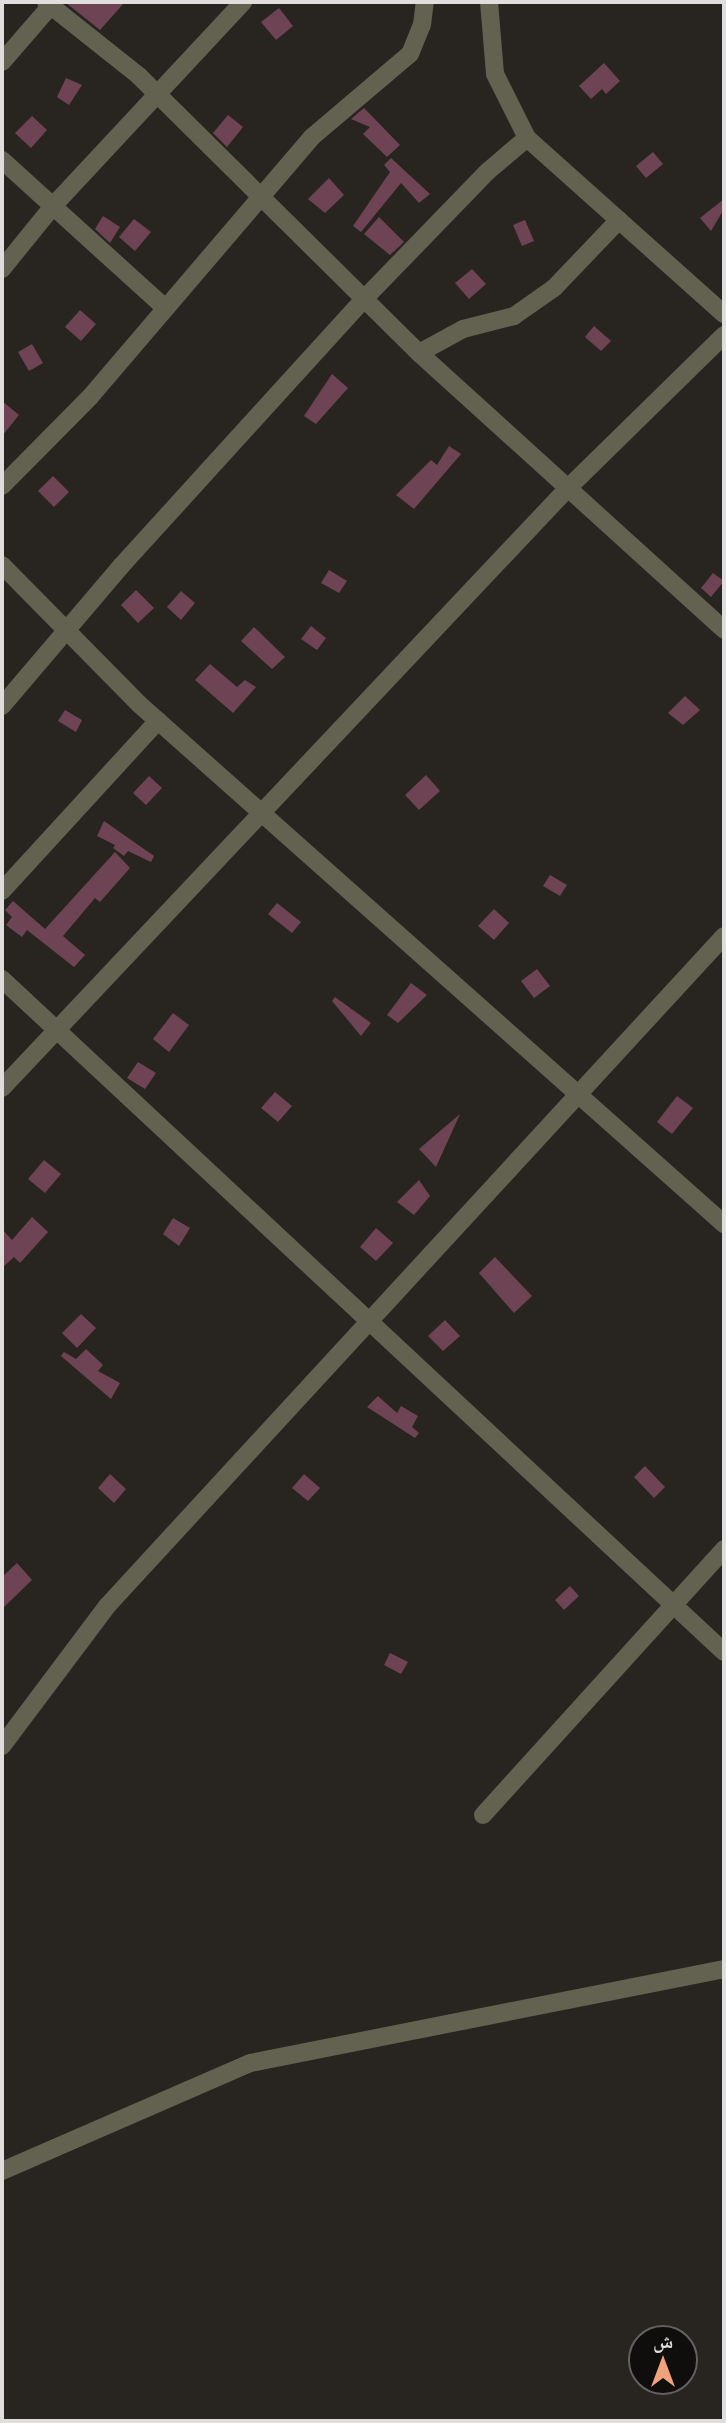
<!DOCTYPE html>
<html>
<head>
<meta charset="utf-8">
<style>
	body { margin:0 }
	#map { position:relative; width:726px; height:2423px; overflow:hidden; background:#282521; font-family:"Noto Sans","Noto Naskh Arabic",sans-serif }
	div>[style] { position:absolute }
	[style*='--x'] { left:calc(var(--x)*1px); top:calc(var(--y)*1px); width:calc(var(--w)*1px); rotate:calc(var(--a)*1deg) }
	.building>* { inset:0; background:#6e4354 }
	.minor>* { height:18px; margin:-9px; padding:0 9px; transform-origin:9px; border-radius:9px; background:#63614f }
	span { translate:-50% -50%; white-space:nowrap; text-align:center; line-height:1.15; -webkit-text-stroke:7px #0f0e0d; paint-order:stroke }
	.frame { position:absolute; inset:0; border:4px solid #e0dedc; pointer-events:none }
	.north { position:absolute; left:628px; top:2325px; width:70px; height:70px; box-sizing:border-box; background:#0f0e0d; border:2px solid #636160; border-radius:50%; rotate:0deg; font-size:19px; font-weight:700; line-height:28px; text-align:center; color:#e0dedc }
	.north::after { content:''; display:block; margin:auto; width:24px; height:32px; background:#f1a27b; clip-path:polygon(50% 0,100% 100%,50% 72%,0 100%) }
</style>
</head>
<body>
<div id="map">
	<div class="building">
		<i style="clip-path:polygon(65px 2px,125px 2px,100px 30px)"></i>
		<i style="clip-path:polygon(279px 8px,293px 26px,276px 40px,261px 22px)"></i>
		<i style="clip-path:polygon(604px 63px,620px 81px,606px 94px,602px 89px,591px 99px,579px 86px)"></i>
		<i style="clip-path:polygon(66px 78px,82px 85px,69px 105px,57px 97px)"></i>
		<i style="clip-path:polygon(364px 108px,400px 145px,387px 157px,363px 134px,370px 127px,351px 119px)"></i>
		<i style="clip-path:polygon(228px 115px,243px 127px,227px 147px,213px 133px)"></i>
		<i style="clip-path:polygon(32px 116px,47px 130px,31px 148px,15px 133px)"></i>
		<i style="clip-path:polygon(653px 152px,663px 164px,646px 178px,636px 166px)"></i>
		<i style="clip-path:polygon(391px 158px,430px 194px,419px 203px,401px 183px,361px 232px,353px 226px,390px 172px,384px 165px)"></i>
		<i style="clip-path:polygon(329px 178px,344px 195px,325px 213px,308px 199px)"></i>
		<i style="clip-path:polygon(724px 199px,724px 209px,711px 231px,700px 218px)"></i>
		<i style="clip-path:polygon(103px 216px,120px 227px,110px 243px,95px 229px)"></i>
		<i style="clip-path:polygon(379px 217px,404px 242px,390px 255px,364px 234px)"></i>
		<i style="clip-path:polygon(134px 219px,151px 232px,135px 251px,119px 237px)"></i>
		<i style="clip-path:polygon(525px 220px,534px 241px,522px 246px,513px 225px)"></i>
		<i style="clip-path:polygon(472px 269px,486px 284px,469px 299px,455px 283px)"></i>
		<i style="clip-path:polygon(80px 310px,96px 324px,81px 341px,65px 327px)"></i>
		<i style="clip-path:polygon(594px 326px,611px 341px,601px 351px,585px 337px)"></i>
		<i style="clip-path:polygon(32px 344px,43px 363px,29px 371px,18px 352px)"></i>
		<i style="clip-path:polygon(332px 374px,348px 388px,316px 424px,304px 416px)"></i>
		<i style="clip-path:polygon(2px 401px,19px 415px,2px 436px)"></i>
		<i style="clip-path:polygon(449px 446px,461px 454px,414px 509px,396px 495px,431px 460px,437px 465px)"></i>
		<i style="clip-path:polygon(53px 476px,69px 492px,54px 507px,38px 491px)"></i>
		<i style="clip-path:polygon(329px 570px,347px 581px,339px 593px,321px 583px)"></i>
		<i style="clip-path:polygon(713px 573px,724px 581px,711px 597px,701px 588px)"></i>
		<i style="clip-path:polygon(136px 590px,154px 608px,138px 623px,121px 605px)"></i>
		<i style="clip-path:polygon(181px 591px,195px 603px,181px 620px,167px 607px)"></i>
		<i style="clip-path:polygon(311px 626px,326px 638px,317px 650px,301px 639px)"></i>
		<i style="clip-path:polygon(254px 627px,285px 657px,272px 669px,241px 641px)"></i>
		<i style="clip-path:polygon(210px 664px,237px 687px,245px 680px,256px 687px,233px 713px,195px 680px)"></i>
		<i style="clip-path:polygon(685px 696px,700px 710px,683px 725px,668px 713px)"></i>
		<i style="clip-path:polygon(65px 710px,82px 720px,76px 732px,58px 721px)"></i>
		<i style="clip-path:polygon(426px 775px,440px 791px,419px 810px,405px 795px)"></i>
		<i style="clip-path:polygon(149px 776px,162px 788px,146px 805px,133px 793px)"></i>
		<i style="clip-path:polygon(104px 821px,154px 856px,151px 862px,128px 851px,124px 856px,113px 848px,115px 845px,97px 836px)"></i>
		<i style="clip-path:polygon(115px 852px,130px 868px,100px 902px,95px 898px,63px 936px,85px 955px,74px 967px,27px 930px,22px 937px,6px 925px,12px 917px,5px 910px,13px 901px,45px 929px)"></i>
		<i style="clip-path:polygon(550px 875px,567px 885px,560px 896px,543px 886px)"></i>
		<i style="clip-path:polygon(277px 903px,301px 922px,292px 933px,268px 914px)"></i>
		<i style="clip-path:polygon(494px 909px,509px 923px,494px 940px,478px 926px)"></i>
		<i style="clip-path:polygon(537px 969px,550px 986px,534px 998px,521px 981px)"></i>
		<i style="clip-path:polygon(411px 983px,427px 995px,398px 1023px,387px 1015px)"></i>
		<i style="clip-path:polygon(335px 997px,371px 1023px,361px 1036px,332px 1001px)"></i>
		<i style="clip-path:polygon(173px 1013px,189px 1025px,169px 1052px,153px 1039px)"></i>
		<i style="clip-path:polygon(138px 1062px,156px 1073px,145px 1089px,127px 1078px)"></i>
		<i style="clip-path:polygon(275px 1092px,292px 1106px,278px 1122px,261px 1108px)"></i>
		<i style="clip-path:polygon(677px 1096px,693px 1108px,672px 1134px,657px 1122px)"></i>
		<i style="clip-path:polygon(460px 1114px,436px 1167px,419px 1149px)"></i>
		<i style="clip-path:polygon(44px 1160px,61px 1174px,45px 1193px,28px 1179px)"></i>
		<i style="clip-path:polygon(419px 1180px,430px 1196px,414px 1215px,397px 1202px)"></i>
		<i style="clip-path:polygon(32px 1217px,48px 1232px,20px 1263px,14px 1257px,2px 1268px,2px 1229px,12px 1240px)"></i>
		<i style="clip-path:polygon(173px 1218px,190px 1228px,179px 1246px,163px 1234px)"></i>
		<i style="clip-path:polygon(376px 1228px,393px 1243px,376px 1261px,360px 1247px)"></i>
		<i style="clip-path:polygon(495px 1257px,532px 1296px,514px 1313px,479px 1273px)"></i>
		<i style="clip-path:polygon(81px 1314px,96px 1328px,77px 1348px,62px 1333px)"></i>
		<i style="clip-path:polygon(445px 1320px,460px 1336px,443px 1351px,428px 1336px)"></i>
		<i style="clip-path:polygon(86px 1349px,103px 1365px,98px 1371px,120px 1383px,111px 1399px,61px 1356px,64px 1352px,76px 1359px)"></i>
		<i style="clip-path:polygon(378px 1396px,397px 1413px,401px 1406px,418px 1416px,412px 1427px,419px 1433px,415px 1438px,367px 1407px)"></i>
		<i style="clip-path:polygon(645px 1466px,665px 1487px,654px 1498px,634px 1477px)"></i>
		<i style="clip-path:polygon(110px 1474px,126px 1489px,114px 1503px,98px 1488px)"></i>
		<i style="clip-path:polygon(304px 1474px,320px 1488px,308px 1501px,292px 1488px)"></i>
		<i style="clip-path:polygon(17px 1563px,32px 1580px,2px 1609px,2px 1577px)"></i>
		<i style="clip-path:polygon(570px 1586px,579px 1596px,564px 1610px,555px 1600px)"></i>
		<i style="clip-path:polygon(390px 1653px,408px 1662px,401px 1674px,384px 1665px)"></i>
	</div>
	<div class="minor">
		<i style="--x:46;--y:2;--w:119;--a:38.5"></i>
		<i style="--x:139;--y:76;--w:394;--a:44.7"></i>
		<i style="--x:419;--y:353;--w:412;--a:42.2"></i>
		<i style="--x:489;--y:2;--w:72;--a:85.2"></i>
		<i style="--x:495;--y:74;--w:72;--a:63.4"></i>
		<i style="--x:527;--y:138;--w:264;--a:41.8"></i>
		<i style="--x:2;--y:62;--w:79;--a:-49.1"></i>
		<i style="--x:2;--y:160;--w:219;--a:42.2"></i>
		<i style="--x:2;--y:269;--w:81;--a:-51"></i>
		<i style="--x:53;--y:206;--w:279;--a:-47"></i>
		<i style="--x:419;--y:353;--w:50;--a:-28.6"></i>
		<i style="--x:463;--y:329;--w:53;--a:-14.3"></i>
		<i style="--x:514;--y:316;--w:49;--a:-35"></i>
		<i style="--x:554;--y:288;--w:94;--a:-46.3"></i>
		<i style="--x:2;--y:486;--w:125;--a:-45.3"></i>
		<i style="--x:90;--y:397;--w:342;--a:-49.5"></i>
		<i style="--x:312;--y:137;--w:128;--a:-40.3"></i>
		<i style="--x:410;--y:54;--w:31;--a:-68"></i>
		<i style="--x:422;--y:25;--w:23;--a:-83"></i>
		<i style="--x:2;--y:565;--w:195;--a:45.4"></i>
		<i style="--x:139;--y:704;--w:783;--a:41.63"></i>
		<i style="--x:2;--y:706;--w:185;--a:-49.6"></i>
		<i style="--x:122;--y:565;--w:361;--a:-47.7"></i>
		<i style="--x:365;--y:298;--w:175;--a:-45.9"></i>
		<i style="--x:487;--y:172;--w:52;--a:-40.4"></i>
		<i style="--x:2;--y:891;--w:231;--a:-47.5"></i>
		<i style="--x:2;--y:979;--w:987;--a:42.99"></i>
		<i style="--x:2;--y:1088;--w:825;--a:-46.67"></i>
		<i style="--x:568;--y:488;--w:219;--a:-44.4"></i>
		<i style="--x:2;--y:1746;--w:176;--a:-53.1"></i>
		<i style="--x:108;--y:1605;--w:909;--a:-47.36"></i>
		<i style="--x:483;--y:1815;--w:359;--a:-47.8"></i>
		<i style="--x:2;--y:2171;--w:270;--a:-23.5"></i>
		<i style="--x:250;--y:2063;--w:483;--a:-11.2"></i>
	</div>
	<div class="frame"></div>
	<div class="north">ش</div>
</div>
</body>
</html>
